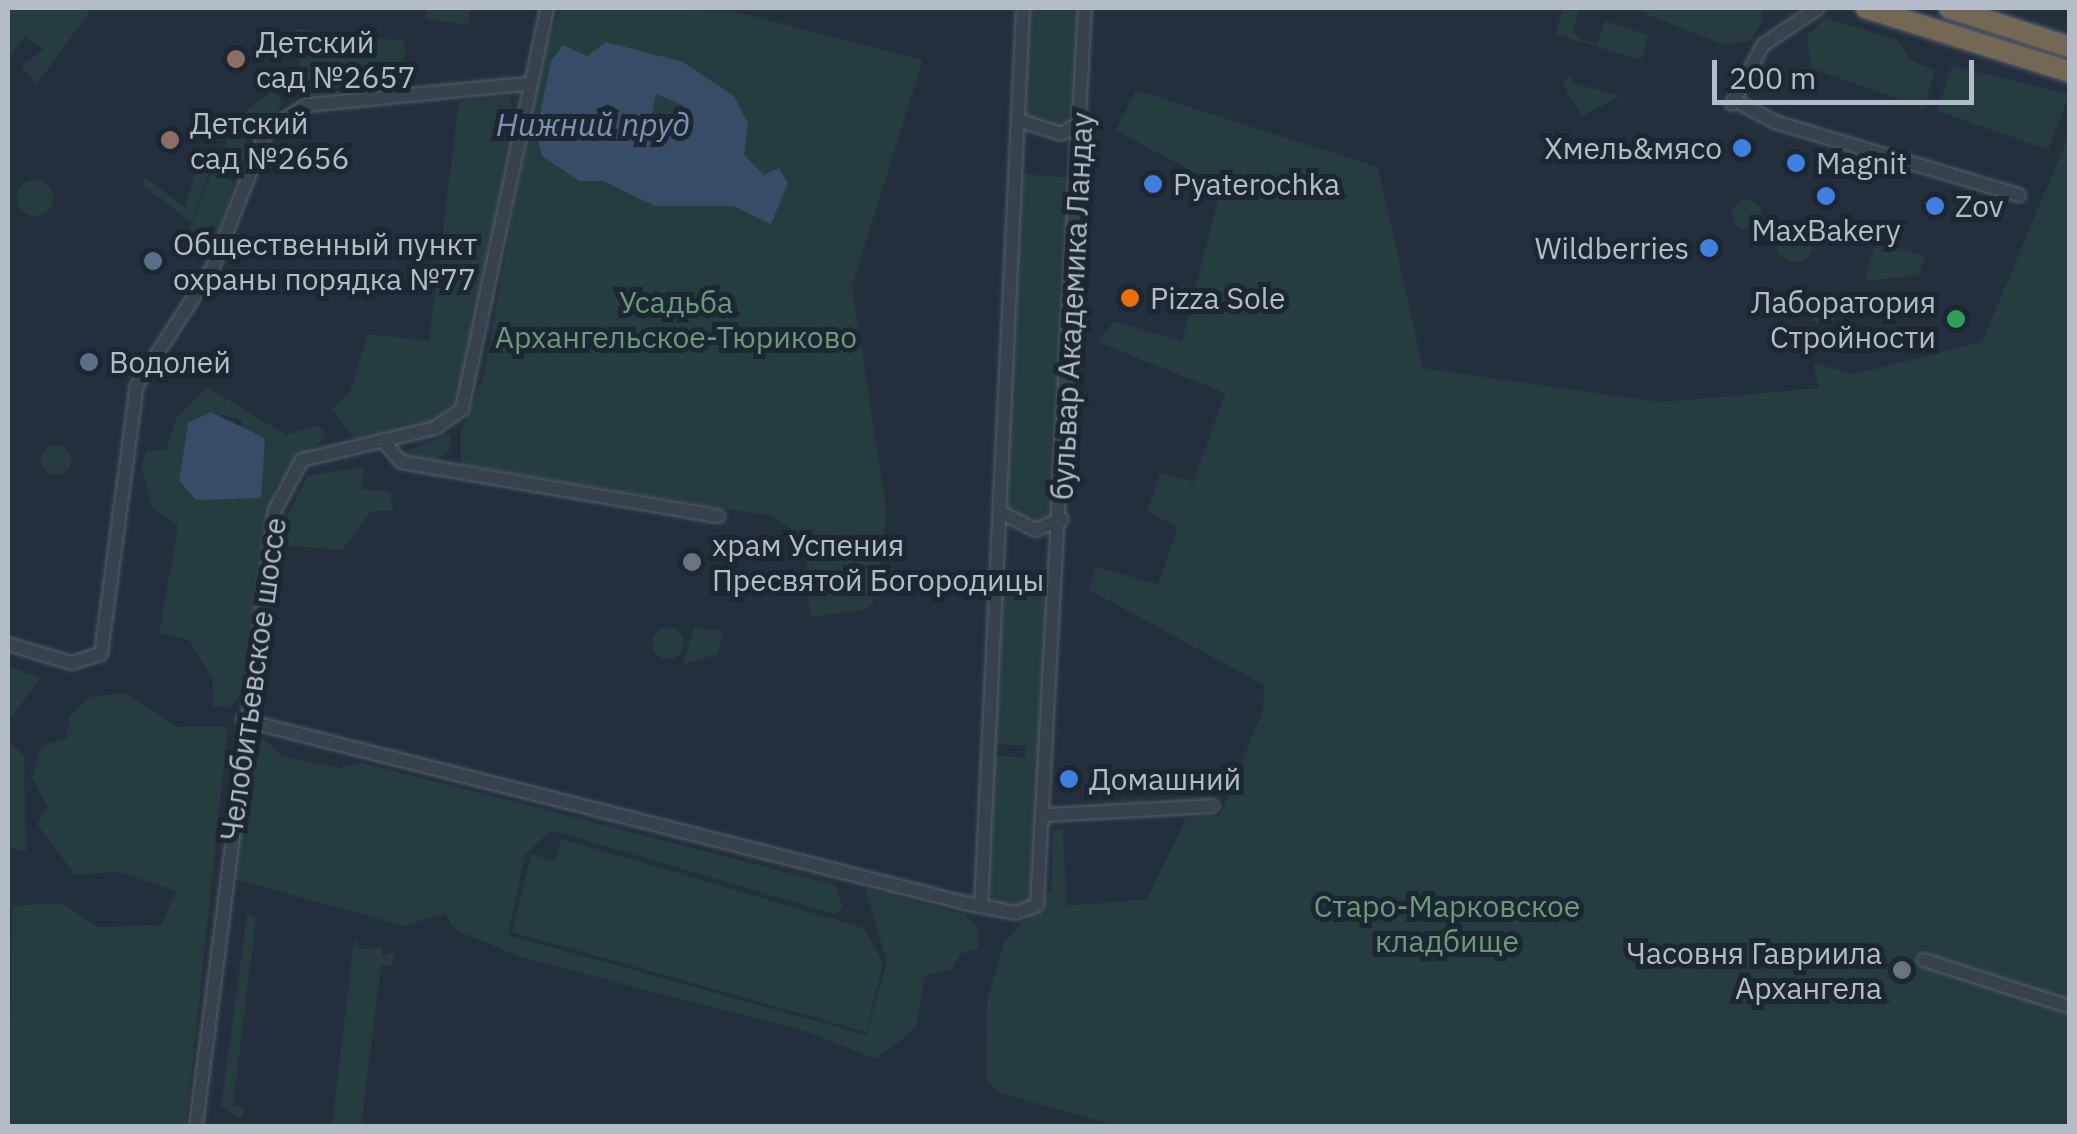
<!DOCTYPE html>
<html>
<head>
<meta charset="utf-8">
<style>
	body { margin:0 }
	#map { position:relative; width:2077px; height:1134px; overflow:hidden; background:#242f3e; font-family:"IBM Plex Sans",sans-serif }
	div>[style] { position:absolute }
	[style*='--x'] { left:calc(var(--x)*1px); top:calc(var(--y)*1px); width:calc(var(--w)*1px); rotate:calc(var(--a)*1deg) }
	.green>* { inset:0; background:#263c3f }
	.round { border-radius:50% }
	.water>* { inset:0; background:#394c67 }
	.roads { filter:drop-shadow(0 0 2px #565f6c) drop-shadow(0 0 2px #565f6c) }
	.minor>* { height:12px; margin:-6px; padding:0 6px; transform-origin:6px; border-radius:6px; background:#38414e }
	.highway>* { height:20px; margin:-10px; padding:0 10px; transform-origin:10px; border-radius:10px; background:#746855 }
	.dots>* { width:28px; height:28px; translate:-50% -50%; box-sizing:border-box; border:5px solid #1d2633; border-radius:50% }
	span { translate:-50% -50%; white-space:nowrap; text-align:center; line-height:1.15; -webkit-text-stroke:10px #1d2633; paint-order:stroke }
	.poi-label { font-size:30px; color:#b4bcc9 }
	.left { translate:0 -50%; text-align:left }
	.right { translate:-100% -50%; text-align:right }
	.park-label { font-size:30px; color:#6b9a76 }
	.street-label { font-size:30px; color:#b4bcc9 }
	.water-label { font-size:32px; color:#7c92b1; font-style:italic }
	.frame { position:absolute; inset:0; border:10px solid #b4bcc9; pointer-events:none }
	.scale { position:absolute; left:1712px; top:60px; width:262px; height:45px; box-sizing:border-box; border:5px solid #b4bcc9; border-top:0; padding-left:12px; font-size:30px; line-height:35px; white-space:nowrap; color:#b4bcc9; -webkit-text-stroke:8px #1d2633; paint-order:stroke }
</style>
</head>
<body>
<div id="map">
	<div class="green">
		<i style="clip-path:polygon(8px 8px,92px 8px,37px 84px,21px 66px,44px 49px,25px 36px,8px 59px)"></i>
		<i style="clip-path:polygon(427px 8px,470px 8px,468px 25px,425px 19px)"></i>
		<i style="clip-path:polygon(560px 8px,733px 11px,923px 60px,852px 286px,887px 514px,872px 605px,864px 610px,810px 617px,805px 537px,771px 516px,461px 464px,461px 430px,484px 374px,540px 64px)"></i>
		<i style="clip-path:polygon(1028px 8px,1080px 8px,1077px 117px,1064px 129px,1023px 115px)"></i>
		<i style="clip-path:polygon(1563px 8px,1579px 10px,1573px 31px,1581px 39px,1598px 44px,1605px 21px,1649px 35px,1641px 60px,1555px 34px)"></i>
		<i style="clip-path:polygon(1631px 8px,1761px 8px,1762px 22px,1750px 41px,1724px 45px)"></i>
		<i style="clip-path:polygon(1826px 18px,1898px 40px,1910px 60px,1935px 70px,1924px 108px,1811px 68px,1807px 35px)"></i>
		<i style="clip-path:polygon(296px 29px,405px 41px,403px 85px,303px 96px)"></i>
		<i style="clip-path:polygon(1952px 66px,2069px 94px,2048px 150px,1937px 111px)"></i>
		<i style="clip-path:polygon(1570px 74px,1573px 83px,1621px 96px,1582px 116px,1563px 84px)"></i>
		<i style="clip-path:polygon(275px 89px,282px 105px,249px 140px,229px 124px)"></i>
		<i style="clip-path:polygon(1136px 90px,1378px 167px,1423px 368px,1661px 402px,1819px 388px,1813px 363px,1855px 374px,1982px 342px,2069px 135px,2069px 1126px,1118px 1126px,999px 1093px,986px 1080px,987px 1000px,1005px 941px,1051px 891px,1053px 831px,1063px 827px,1067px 906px,1147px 899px,1186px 819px,1220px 815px,1263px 710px,1264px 685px,1088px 589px,1096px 567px,1158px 584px,1178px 526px,1147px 512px,1160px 472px,1192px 482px,1190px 491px,1225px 393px,1098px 342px,1114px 321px,1182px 342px,1221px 187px,1116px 130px)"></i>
		<i style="clip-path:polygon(509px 96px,517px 117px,463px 394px,430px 425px,355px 439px,332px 409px,350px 391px,368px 334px,429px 341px,459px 101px)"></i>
		<i style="clip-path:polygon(230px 126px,250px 143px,238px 173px,221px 164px)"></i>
		<i style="clip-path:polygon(200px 157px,212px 165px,191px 222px,141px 184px,146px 178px,185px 207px)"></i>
		<i style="clip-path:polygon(214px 166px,235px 184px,213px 245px,189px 230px)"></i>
		<i style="clip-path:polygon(1021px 174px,1074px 178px,1056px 513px,1040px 525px,1012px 518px,1005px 506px)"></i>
		<i class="round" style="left:17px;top:180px;width:36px;height:36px"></i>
		<i class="round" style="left:1732px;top:200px;width:30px;height:30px"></i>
		<i class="round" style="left:1776px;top:224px;width:38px;height:38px"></i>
		<i style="clip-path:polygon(1876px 241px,1925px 256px,1919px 275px,1864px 281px)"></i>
		<i class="round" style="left:1808px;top:294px;width:30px;height:30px"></i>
		<i style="clip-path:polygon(evenodd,207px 387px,286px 435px,317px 425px,327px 435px,275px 487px,240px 695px,229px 708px,212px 706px,213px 680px,189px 640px,159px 634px,178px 526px,152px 507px,141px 466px,147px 451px,166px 450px,176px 419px,207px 387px,211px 412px,242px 420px,239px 504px,211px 412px)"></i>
		<i style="clip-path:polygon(451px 434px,449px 452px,436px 459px,397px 454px)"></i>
		<i class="round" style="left:41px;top:445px;width:30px;height:30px"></i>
		<i style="clip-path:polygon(365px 466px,361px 489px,390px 492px,393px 511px,371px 511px,342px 550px,287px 546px,284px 524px,307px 476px)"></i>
		<i style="clip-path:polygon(1001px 588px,1051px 594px,1035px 900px,1019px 909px,995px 903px,988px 890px,994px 756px,1025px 757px,1026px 746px,995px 744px)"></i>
		<i class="round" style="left:652px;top:627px;width:32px;height:32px"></i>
		<i style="clip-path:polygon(694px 627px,723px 631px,718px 654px,683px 665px)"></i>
		<i style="clip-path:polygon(8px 666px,41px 678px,8px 721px)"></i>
		<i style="clip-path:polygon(125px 693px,178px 727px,228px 727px,186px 1126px,8px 1126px,13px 906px,62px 903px,98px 927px,161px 925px,177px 891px,118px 872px,75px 875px,37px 824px,48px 807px,32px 778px,41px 746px,67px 738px,69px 716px,89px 697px)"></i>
		<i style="clip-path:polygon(263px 738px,281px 756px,340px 768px,360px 762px,836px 885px,843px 908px,835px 914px,551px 830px,525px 855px,508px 935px,866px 1035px,887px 962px,865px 888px,964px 914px,979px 930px,978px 949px,960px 954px,952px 970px,925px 975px,916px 1028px,876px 1059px,805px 1031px,523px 958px,455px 930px,445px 913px,404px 926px,234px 879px,246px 756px)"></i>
		<i style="clip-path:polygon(10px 742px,24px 756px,26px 852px,8px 846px)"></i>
		<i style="clip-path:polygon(562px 839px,864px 928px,883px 963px,866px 1032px,512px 932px,531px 854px,554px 861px)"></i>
		<i style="clip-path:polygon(247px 915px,256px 918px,233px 1105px,246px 1108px,241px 1118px,221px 1107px)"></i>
		<i style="clip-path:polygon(354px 939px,361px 949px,382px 947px,382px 956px,395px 951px,392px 966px,381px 965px,361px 1126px,332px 1126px)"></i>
	</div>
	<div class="water">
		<i style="clip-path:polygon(evenodd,606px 42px,683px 62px,734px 96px,748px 124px,744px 155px,764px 175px,779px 168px,788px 183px,771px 224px,733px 206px,655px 206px,603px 181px,579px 181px,542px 156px,536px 132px,551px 61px,563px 45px,587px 56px,606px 42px,656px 94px,684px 106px,672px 133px,651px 119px,656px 94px)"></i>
		<i style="clip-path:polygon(211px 412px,265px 438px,261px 498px,196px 500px,179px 481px,188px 423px)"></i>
	</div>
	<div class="roads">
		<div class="minor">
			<i style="--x:1736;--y:101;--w:44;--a:28.3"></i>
			<i style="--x:1775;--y:122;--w:255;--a:16.7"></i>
			<i style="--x:1732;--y:104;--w:67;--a:-62.3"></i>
			<i style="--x:1763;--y:45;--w:66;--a:-33.9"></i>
			<i style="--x:1018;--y:120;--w:45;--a:18"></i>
			<i style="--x:1061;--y:134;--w:23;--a:-29"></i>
			<i style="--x:383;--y:440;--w:28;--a:51"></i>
			<i style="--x:401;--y:462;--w:322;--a:9.7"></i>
			<i style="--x:1000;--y:512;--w:39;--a:27"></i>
			<i style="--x:1035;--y:530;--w:29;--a:-22"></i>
			<i style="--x:8;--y:644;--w:66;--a:16.8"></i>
			<i style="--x:71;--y:663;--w:31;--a:-17"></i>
			<i style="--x:101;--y:654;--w:271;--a:-82.4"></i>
			<i style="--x:137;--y:385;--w:138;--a:-57.1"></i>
			<i style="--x:212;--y:269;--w:149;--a:-68.4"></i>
			<i style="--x:267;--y:130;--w:47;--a:-32"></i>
			<i style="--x:307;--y:105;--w:221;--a:-5.5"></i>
			<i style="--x:243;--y:720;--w:745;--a:14.22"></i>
			<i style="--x:965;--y:903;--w:52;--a:11.1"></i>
			<i style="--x:1016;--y:913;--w:22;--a:-21"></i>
			<i style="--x:1037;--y:905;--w:898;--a:-86.94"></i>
			<i style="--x:1047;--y:815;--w:166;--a:-3.1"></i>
			<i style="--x:981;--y:906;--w:899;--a:-87.32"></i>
			<i style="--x:1924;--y:960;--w:153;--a:17.8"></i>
			<i style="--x:196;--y:1126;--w:621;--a:-82.69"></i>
			<i style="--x:275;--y:510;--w:57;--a:-61.6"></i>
			<i style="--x:302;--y:460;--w:137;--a:-13.5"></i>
			<i style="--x:435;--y:428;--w:33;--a:-35"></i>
			<i style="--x:462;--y:409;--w:410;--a:-78"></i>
		</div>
		<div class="highway">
			<i style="--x:1866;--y:8;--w:214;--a:17.4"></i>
			<i style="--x:1949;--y:8;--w:127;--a:17.9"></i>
		</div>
	</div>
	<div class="dots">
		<i style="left:236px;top:59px;background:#8d6e63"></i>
		<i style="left:170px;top:140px;background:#8d6e63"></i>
		<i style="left:1742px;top:148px;background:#3f7fe0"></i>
		<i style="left:1796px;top:163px;background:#3f7fe0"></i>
		<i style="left:1153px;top:184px;background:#3f7fe0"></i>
		<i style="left:1826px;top:196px;background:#3f7fe0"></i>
		<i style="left:1935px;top:206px;background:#3f7fe0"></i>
		<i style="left:1709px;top:248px;background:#3f7fe0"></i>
		<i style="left:153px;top:261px;background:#5c6f8a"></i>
		<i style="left:1130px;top:298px;background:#e8710a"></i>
		<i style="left:1956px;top:319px;background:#2e9e5b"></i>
		<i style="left:89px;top:362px;background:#5c6f8a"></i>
		<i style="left:692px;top:562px;background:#6b7280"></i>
		<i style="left:1069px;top:779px;background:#3f7fe0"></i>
		<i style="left:1902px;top:970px;background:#6b7280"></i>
	</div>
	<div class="poi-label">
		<span class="left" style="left:256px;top:59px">Детский<br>сад №2657</span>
		<span class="left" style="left:190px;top:140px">Детский<br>сад №2656</span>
		<span class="right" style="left:1722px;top:148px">Хмель&amp;мясо</span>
		<span class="left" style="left:1816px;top:163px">Magnit</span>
		<span class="left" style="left:1173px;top:184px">Pyaterochka</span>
		<span class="left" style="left:1955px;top:206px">Zov</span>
		<span style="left:1826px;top:230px">MaxBakery</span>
		<span class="left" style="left:173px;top:261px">Общественный пункт<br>охраны порядка №77</span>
		<span class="right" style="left:1689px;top:248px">Wildberries</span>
		<span class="left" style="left:1150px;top:298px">Pizza Sole</span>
		<span class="right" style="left:1936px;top:319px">Лаборатория<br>Стройности</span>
		<span class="left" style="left:109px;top:362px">Водолей</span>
		<span class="left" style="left:712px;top:562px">храм Успения<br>Пресвятой Богородицы</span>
		<span class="left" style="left:1089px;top:779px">Домашний</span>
		<span class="right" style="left:1882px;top:970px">Часовня Гавриила<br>Архангела</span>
	</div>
	<div class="park-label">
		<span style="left:676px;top:319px">Усадьба<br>Архангельское-Тюриково</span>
		<span style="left:1447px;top:923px">Старо-Марковское<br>кладбище</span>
	</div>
	<div class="street-label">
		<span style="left:1072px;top:306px;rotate:-87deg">бульвар Академика Ландау</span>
		<span style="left:253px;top:679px;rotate:-82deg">Челобитьевское шоссе</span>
	</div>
	<div class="water-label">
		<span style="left:593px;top:124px">Нижний пруд</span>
	</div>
	<div class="frame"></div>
	<div class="scale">200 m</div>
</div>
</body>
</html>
